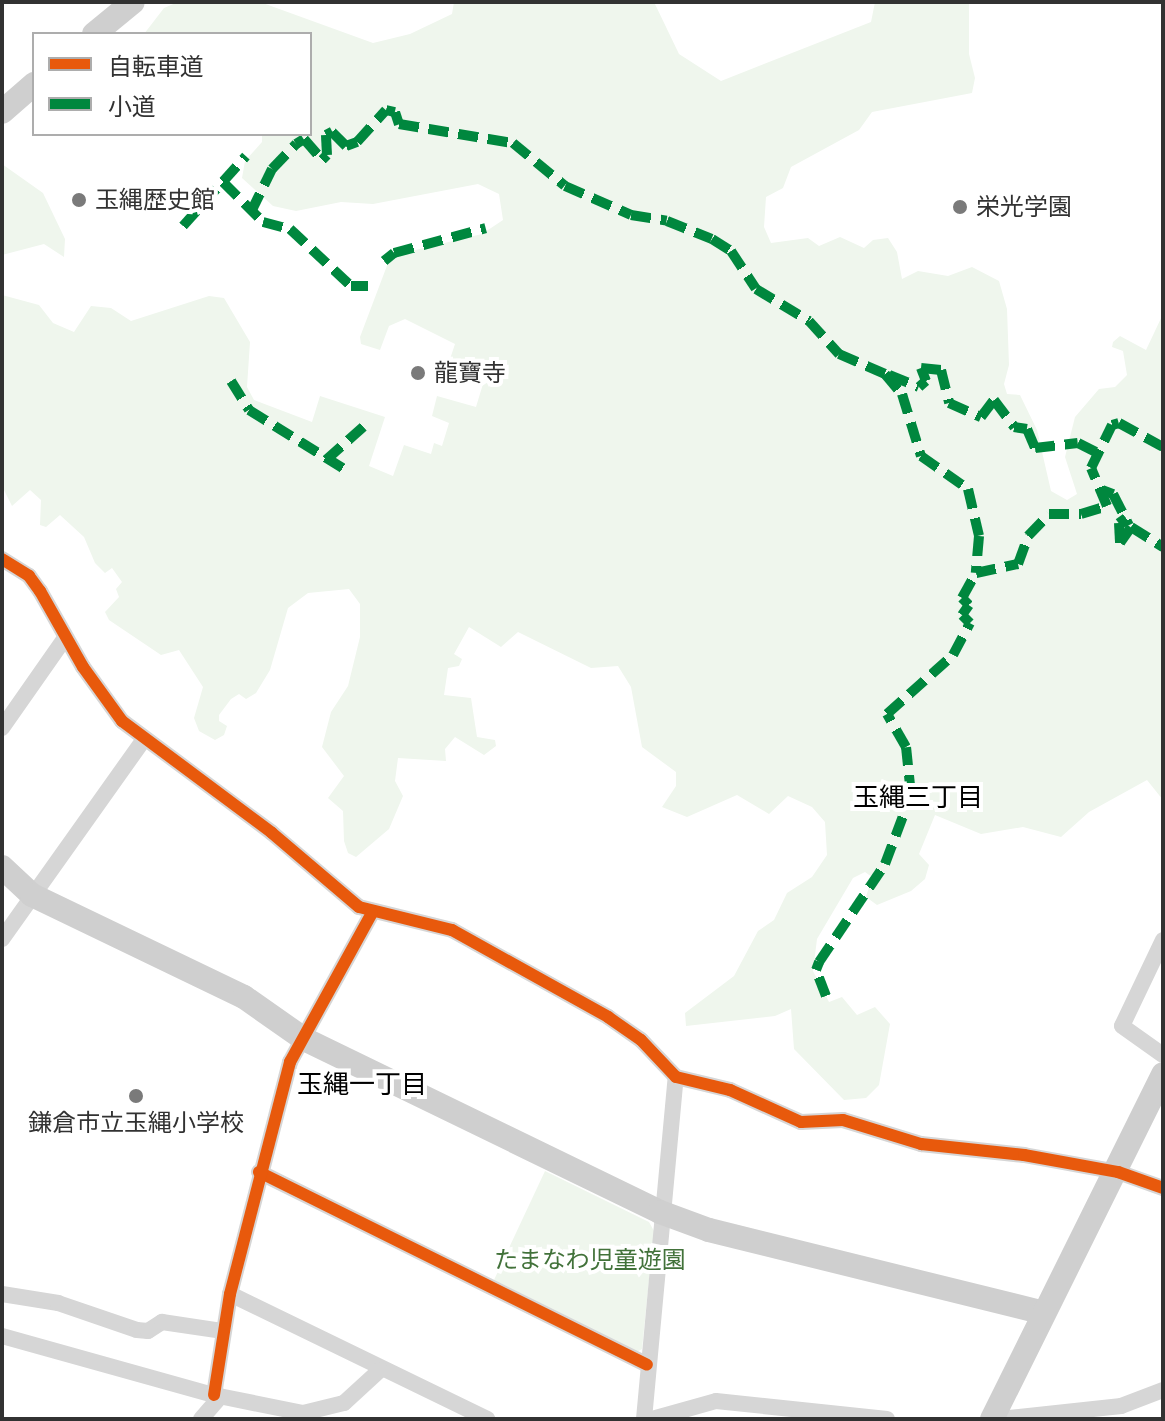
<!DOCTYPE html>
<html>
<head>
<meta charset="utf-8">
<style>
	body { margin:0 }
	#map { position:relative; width:1165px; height:1421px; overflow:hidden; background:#fff; font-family:Helvetica,"Noto Sans JP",sans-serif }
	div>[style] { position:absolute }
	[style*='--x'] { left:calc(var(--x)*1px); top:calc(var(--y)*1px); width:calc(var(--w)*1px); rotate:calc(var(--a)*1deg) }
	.green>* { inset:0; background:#eff6ed }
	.street>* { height:16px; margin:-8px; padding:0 8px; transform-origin:8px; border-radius:8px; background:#d6d6d6 }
	.secondary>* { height:24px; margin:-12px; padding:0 12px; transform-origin:12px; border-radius:12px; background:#cfcfcf }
	.quiet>* { height:10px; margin-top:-5px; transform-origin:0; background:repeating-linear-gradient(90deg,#00873e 0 20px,transparent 0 30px) }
	.cycleway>* { height:12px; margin:-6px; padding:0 6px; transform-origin:6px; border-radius:6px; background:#e8590c }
	.dots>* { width:22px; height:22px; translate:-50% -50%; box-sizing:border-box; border:4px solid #fff; border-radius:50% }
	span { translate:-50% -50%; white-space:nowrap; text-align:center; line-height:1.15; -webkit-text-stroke:8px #fff; paint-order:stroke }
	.poi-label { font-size:24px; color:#323232 }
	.left { translate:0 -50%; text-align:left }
	.park-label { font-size:24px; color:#42723a }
	.neighbourhood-label { font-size:26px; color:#000 }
	.frame { position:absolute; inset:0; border:4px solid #323232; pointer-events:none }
	.legend { position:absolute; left:32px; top:32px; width:280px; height:104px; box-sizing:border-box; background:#fff; border:2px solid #adadad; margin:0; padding:10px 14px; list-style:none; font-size:24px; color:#323232 }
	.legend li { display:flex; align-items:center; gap:16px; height:40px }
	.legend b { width:40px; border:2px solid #adadad }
</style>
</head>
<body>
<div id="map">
	<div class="green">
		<i style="clip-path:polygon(178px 2px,260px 2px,373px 43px,410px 34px,452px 14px,454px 2px,654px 2px,679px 54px,721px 81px,871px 22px,875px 2px,969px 2px,969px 54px,975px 78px,972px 93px,872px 112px,859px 130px,791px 167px,783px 188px,766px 197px,764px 227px,771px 243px,808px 238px,819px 246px,840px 237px,864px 248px,873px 240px,888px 238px,897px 252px,902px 279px,918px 271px,948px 276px,972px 267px,999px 281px,1007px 309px,1009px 365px,1004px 384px,1007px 394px,1020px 395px,1037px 430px,1051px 491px,1067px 500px,1077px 494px,1065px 457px,1075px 417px,1099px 389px,1115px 387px,1127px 375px,1123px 351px,1112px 347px,1113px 342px,1120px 336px,1146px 350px,1163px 314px,1163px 800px,1147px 780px,1089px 812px,1061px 837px,1023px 827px,981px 834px,935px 815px,919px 854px,929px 865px,925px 879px,911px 891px,877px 905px,866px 897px,872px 877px,865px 872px,853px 878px,817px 939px,813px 971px,829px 1002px,842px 997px,857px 1015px,875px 1007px,890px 1024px,879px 1085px,866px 1098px,844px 1100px,794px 1049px,791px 1009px,775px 1016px,686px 1026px,685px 1013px,734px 976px,758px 931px,774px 920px,787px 893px,812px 877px,827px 855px,825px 822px,812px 807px,788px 796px,769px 814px,737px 795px,687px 817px,662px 807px,676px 786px,676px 772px,642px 747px,631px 687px,618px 666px,591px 668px,518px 632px,501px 647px,469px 627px,454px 654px,462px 659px,459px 666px,448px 668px,444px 695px,471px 698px,477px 737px,495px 740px,496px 746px,484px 755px,455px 737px,445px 749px,446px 761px,398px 758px,395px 781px,403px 796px,389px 829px,356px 857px,348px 853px,344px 841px,343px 811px,328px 798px,344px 776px,322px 747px,331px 712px,348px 686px,360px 637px,360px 604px,349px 589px,308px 593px,288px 608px,270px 670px,256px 693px,246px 699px,239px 694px,231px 699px,219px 715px,219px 721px,227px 726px,224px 735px,215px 740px,199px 731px,194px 718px,203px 687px,179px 650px,161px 655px,109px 620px,105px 612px,119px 597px,116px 589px,122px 582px,112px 568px,105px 573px,95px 563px,84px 537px,60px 515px,46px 527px,40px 525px,41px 500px,30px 490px,12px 506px,2px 486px,2px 295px,39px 305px,53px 323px,74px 332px,91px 306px,111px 308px,131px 321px,209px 296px,224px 298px,250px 342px,247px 387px,254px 400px,312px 422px,320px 396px,385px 417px,369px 466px,393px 476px,404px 445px,431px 454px,434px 443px,442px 446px,449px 423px,432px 416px,437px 396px,476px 407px,486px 374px,449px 362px,455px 344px,405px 319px,389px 326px,380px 350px,361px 344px,360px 337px,388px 263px,407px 252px,482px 234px,503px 220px,499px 194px,478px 184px,373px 204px,341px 202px,296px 211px,273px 206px,242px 178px,245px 161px,262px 142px,262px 134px,310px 134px,310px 34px,144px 34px,164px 8px)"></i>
		<i style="clip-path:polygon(2px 164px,43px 193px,65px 239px,64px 257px,44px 244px,2px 255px)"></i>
		<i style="clip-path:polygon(545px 1171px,649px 1222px,654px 1231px,642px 1349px,637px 1352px,494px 1280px)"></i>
	</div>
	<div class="street">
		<i style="--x:2;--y:559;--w:32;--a:32"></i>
		<i style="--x:29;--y:576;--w:19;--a:54"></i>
		<i style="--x:40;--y:591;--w:87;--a:60.5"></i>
		<i style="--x:83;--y:667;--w:67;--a:54.2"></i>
		<i style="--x:122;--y:721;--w:187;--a:36.7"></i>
		<i style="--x:272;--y:833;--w:114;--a:40.4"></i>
		<i style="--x:359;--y:907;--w:96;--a:13.9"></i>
		<i style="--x:452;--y:930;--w:179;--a:29.1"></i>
		<i style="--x:608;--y:1017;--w:40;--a:34.9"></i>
		<i style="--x:641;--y:1040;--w:51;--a:46.6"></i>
		<i style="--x:676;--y:1077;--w:56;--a:13.5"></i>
		<i style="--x:730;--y:1090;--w:78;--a:24.3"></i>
		<i style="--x:801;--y:1122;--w:42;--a:-2.7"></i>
		<i style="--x:843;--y:1120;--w:82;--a:17.1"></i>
		<i style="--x:921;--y:1144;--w:104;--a:6.1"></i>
		<i style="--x:1024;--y:1155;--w:96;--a:10.3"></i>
		<i style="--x:1118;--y:1172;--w:48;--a:19.6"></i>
		<i style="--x:2;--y:728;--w:110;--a:-55"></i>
		<i style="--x:2;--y:939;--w:245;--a:-54.6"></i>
		<i style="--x:1163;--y:940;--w:95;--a:115.5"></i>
		<i style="--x:1122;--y:1026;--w:50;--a:35.3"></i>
		<i style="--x:259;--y:1172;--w:433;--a:26.4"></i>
		<i style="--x:2;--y:1294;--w:57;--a:9.1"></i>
		<i style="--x:58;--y:1303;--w:83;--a:18.9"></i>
		<i style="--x:137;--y:1330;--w:11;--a:5"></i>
		<i style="--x:148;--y:1331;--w:17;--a:-33"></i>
		<i style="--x:162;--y:1322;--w:62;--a:8.4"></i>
		<i style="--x:230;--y:1294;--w:286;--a:25.9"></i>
		<i style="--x:2;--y:1336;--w:220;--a:15.6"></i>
		<i style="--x:214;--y:1395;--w:91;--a:11.4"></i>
		<i style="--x:303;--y:1413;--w:42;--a:-13.7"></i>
		<i style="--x:344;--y:1403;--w:49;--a:-42.5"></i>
		<i style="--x:214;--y:1395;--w:102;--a:-81"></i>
		<i style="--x:230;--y:1294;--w:240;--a:-75.5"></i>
		<i style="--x:290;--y:1062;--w:170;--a:-61.2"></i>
		<i style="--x:201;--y:1419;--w:30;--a:-49"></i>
		<i style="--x:644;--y:1419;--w:343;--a:-84.7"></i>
		<i style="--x:652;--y:1419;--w:66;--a:-15.7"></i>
		<i style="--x:716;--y:1401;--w:172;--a:6"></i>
		<i style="--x:999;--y:1419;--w:123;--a:-6.1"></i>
		<i style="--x:1121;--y:1406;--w:45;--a:-20.9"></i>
	</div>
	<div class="secondary">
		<i style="--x:94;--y:34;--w:50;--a:-39.4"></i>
		<i style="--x:2;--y:112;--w:43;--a:-41.2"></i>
		<i style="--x:2;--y:867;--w:41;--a:43"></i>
		<i style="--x:32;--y:895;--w:235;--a:25.7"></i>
		<i style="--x:244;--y:997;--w:73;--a:35"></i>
		<i style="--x:304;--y:1039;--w:396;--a:25.9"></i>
		<i style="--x:660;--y:1212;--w:52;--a:20.2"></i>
		<i style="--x:709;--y:1230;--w:345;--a:13.9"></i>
		<i style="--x:992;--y:1419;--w:385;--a:-63.6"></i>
	</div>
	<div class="quiet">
		<i style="--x:223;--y:182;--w:57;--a:45"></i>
		<i style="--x:263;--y:222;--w:28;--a:15"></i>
		<i style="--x:290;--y:229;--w:83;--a:43.1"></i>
		<i style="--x:351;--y:286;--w:17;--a:0"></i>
		<i style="--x:251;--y:212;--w:48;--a:-64"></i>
		<i style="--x:272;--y:169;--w:35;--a:-46"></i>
		<i style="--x:296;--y:144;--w:9;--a:-32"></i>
		<i style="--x:304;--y:139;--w:28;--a:49"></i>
		<i style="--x:322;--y:160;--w:7;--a:-45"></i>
		<i style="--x:327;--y:155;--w:20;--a:-93"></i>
		<i style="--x:326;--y:135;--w:7;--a:-27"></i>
		<i style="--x:332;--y:132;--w:20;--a:45"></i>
		<i style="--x:346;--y:146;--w:12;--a:-20"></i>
		<i style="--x:357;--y:142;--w:43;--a:-47.8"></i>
		<i style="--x:386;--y:110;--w:9;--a:13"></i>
		<i style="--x:395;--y:112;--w:13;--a:72"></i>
		<i style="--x:399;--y:124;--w:116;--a:9.5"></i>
		<i style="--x:513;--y:143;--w:67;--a:39.6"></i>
		<i style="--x:565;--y:186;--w:72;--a:23.7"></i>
		<i style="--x:631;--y:215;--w:36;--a:9"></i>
		<i style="--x:667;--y:221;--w:48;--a:21.8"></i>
		<i style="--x:712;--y:239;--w:22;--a:32"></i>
		<i style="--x:731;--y:251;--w:45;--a:56.7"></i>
		<i style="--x:756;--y:289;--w:62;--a:31.1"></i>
		<i style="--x:809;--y:321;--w:45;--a:47.7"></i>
		<i style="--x:839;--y:354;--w:50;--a:23.5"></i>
		<i style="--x:885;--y:374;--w:26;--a:50"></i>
		<i style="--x:902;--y:394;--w:65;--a:73"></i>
		<i style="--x:921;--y:456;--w:57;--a:35.1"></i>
		<i style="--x:968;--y:489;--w:48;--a:76.8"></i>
		<i style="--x:979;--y:536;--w:37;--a:95"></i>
		<i style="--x:183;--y:226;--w:94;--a:-48"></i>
		<i style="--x:384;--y:261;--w:13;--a:-39"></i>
		<i style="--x:394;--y:253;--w:95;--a:-15.2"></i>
		<i style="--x:889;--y:375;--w:32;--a:22"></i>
		<i style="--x:919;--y:387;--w:9;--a:-41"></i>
		<i style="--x:926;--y:381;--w:14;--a:-111"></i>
		<i style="--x:921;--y:368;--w:20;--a:6"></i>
		<i style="--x:941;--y:370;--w:34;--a:76"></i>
		<i style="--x:949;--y:403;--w:35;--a:24"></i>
		<i style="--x:981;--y:417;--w:21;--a:-53"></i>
		<i style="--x:994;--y:400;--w:34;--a:53"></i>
		<i style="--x:1014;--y:427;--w:13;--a:9"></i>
		<i style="--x:1027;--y:429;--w:21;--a:67"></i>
		<i style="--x:1035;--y:448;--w:43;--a:-6.6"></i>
		<i style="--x:1078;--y:443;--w:20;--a:27"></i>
		<i style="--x:231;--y:381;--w:34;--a:58"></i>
		<i style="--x:249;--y:410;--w:112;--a:31.8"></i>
		<i style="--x:326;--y:460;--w:50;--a:-41.7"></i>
		<i style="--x:1102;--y:490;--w:12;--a:20"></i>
		<i style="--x:1113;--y:494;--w:35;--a:63"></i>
		<i style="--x:1126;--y:518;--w:9;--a:144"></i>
		<i style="--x:1119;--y:523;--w:20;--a:87"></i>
		<i style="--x:1120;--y:543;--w:19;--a:-55"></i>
		<i style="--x:1131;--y:527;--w:38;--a:32"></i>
		<i style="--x:826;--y:996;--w:28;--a:-111"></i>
		<i style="--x:816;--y:970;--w:9;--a:-69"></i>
		<i style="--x:819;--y:962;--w:118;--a:-56"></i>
		<i style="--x:885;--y:864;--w:74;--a:-69.4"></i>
		<i style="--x:911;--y:795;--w:48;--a:-95.9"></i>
		<i style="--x:906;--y:747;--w:38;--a:-120"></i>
		<i style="--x:887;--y:714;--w:89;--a:-41.8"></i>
		<i style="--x:953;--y:655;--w:36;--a:-62"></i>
		<i style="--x:970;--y:623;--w:11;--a:-135"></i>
		<i style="--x:962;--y:615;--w:12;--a:-55"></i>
		<i style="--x:969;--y:605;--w:10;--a:-135"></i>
		<i style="--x:962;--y:598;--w:29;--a:-61"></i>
		<i style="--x:976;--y:573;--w:43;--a:-12.1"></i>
		<i style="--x:1018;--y:564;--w:30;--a:-70"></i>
		<i style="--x:1028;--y:536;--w:30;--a:-46"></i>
		<i style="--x:1049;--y:514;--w:32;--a:0"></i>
		<i style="--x:1081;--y:514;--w:27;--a:-17"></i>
		<i style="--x:1107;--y:506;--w:41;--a:-112.8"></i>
		<i style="--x:1091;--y:468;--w:48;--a:-64"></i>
		<i style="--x:1112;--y:425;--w:7;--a:-16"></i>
		<i style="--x:1119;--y:423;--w:50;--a:28.6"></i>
	</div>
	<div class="cycleway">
		<i style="--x:2;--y:559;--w:32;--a:32"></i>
		<i style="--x:29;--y:576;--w:19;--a:54"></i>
		<i style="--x:40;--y:591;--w:87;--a:60.5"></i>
		<i style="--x:83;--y:667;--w:67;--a:54.2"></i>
		<i style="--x:122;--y:721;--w:187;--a:36.7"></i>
		<i style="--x:272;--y:833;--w:114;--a:40.4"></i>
		<i style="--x:359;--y:907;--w:96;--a:13.9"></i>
		<i style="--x:452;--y:930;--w:179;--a:29.1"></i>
		<i style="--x:608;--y:1017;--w:40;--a:34.9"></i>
		<i style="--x:641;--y:1040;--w:51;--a:46.6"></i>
		<i style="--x:676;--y:1077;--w:56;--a:13.5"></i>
		<i style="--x:730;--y:1090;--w:78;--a:24.3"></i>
		<i style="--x:801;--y:1122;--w:42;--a:-2.7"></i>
		<i style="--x:843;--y:1120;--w:82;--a:17.1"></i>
		<i style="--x:921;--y:1144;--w:104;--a:6.1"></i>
		<i style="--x:1024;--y:1155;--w:96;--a:10.3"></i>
		<i style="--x:1118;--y:1172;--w:48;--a:19.6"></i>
		<i style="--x:259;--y:1172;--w:433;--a:26.4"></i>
		<i style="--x:214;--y:1395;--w:102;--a:-81"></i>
		<i style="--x:230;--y:1294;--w:240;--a:-75.5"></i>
		<i style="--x:290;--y:1062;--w:170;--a:-61.2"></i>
	</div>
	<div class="dots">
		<i style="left:79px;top:200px;background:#7a7a7a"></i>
		<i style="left:960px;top:207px;background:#7a7a7a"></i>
		<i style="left:418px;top:373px;background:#7a7a7a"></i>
		<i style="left:136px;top:1096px;background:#7a7a7a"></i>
	</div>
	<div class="poi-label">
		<span class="left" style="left:95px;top:200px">玉縄歴史館</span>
		<span class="left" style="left:976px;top:207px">栄光学園</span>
		<span class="left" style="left:434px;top:373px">龍寶寺</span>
		<span style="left:136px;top:1123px">鎌倉市立玉縄小学校</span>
	</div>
	<div class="park-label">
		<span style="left:590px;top:1260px">たまなわ児童遊園</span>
	</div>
	<div class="neighbourhood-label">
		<span style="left:918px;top:798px">玉縄三丁目</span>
		<span style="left:362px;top:1085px">玉縄一丁目</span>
	</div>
	<div class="frame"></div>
	<ul class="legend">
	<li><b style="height:10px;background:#e8590c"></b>自転車道</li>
	<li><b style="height:10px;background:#00873e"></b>小道</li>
	</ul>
</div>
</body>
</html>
